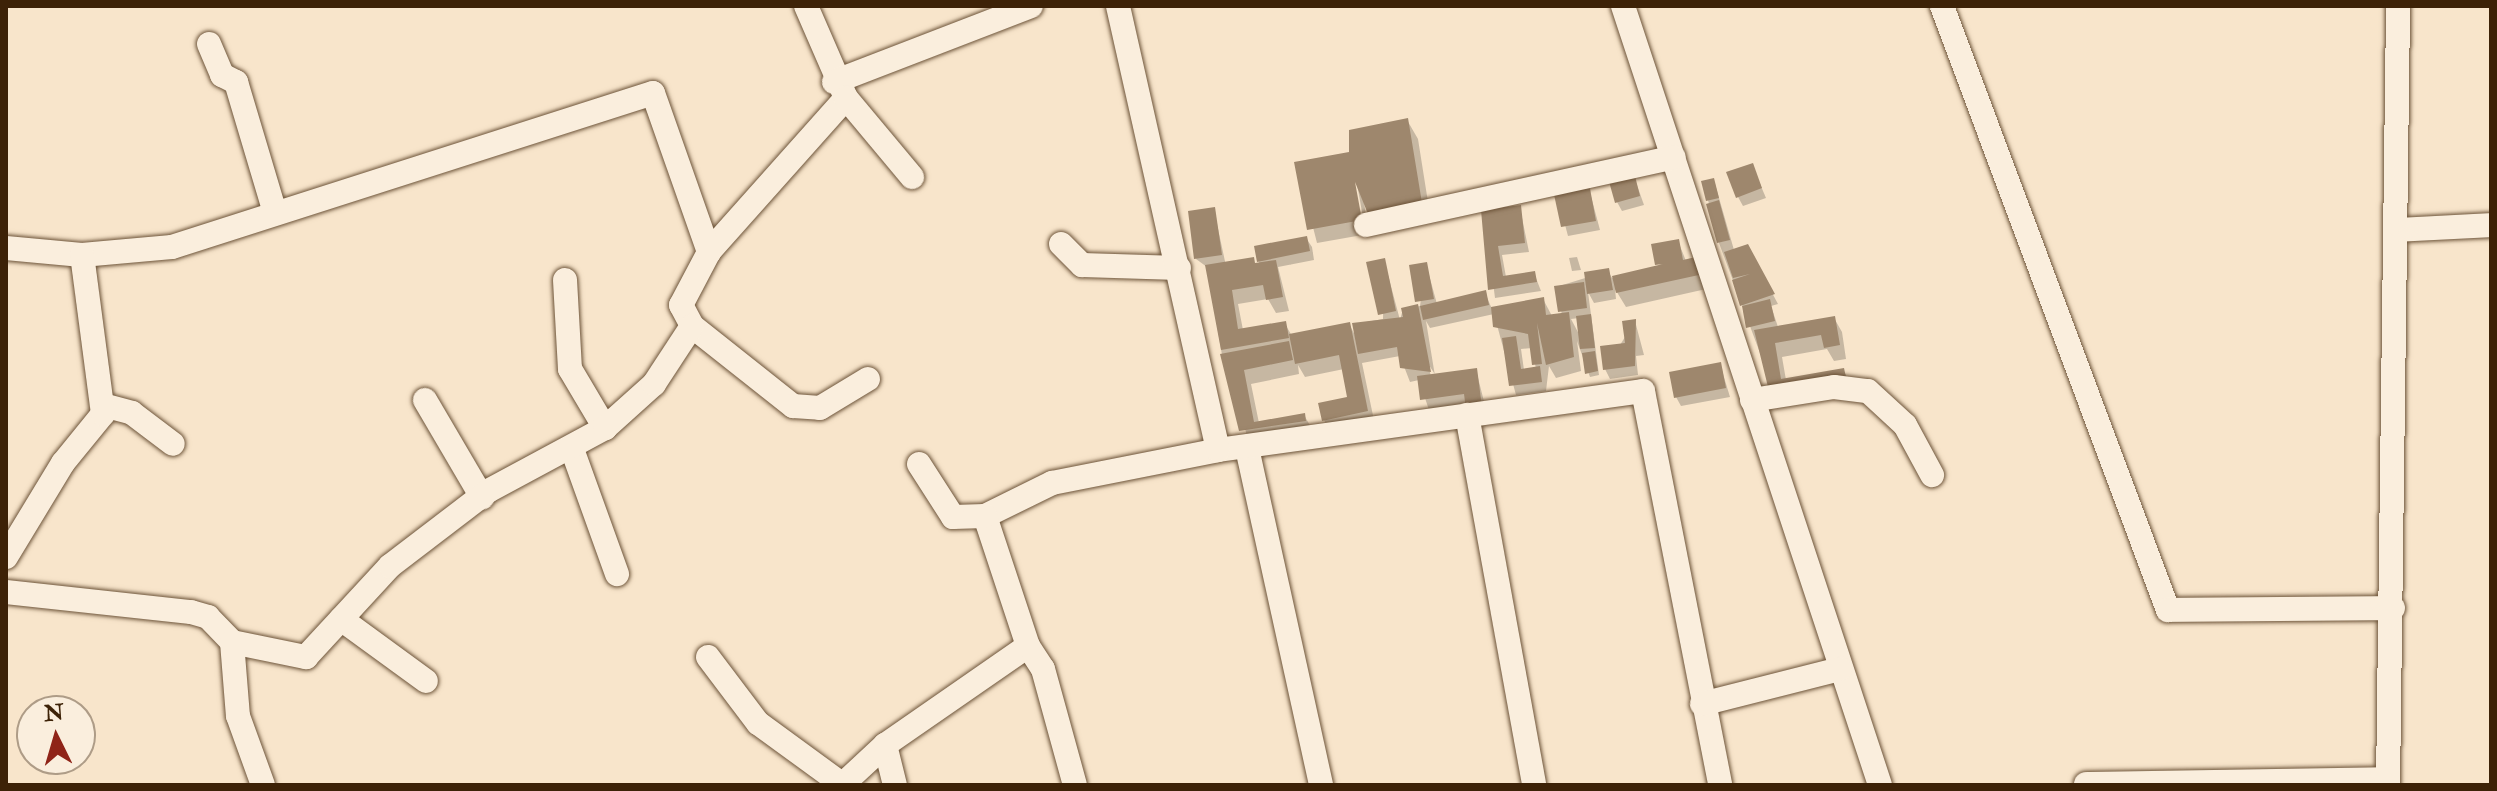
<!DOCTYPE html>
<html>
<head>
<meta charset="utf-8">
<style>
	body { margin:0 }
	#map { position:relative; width:2497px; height:791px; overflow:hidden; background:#f8e5cb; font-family:"IM FELL Double Pica",serif }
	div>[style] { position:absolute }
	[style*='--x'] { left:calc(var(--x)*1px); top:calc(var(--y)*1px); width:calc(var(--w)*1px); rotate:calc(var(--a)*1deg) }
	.shadow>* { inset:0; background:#0003 }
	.building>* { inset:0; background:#9e876d }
	.roads { filter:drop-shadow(0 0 2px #6c5338) drop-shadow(0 0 2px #6c5338) }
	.minor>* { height:24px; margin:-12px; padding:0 12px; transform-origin:12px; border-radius:12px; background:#faeedd }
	span { translate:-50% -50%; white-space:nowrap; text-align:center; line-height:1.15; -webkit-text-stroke:6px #faeedd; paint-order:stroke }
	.frame { position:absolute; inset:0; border:8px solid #3d2207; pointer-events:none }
	.north { position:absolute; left:16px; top:695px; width:80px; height:80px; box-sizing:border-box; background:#faeedd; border:2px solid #ae9c87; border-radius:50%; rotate:355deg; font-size:22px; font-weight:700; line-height:32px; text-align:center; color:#3d2207 }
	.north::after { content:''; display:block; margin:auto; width:28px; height:36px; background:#8f2418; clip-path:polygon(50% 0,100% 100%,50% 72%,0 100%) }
</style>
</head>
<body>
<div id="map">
	<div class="shadow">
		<i style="clip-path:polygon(evenodd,1407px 120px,1418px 139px,1431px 221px,1380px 232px,1361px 176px,1368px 234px,1317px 243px,1297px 164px,1348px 154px,1360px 176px,1352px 132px,1407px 120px,1350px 167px,1354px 167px,1365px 229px,1361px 230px,1350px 167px)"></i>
		<i style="clip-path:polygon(1752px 165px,1766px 198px,1743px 206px,1738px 197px)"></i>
		<i style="clip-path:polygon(1633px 174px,1644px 205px,1622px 211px,1617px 202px)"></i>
		<i style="clip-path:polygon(1715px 184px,1734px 250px,1747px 246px,1778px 304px,1771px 306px,1778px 327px,1834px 318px,1842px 332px,1846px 359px,1834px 361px,1827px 349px,1782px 357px,1786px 380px,1843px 370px,1851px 384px,1779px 404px,1719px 243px,1708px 200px)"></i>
		<i style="clip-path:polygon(1588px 185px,1600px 230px,1568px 236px,1556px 191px)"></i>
		<i style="clip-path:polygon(1520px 208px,1529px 252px,1502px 255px,1506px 277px,1534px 273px,1541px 291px,1495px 298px,1484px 212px)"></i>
		<i style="clip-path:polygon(evenodd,1214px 210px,1226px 266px,1259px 263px,1256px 248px,1306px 238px,1312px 247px,1314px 260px,1278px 267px,1289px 311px,1276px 313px,1268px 299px,1238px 304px,1243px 330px,1285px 324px,1292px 336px,1349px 324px,1356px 337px,1355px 324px,1383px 319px,1384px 260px,1400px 320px,1403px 309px,1420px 306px,1426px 264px,1437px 304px,1485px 293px,1492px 309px,1543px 299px,1552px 316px,1562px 315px,1556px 287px,1608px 271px,1612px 278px,1658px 268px,1678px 241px,1686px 261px,1715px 287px,1626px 307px,1615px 289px,1616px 299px,1594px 303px,1588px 292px,1599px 375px,1590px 377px,1577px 341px,1581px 371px,1556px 378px,1549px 366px,1546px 391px,1516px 395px,1494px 314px,1430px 328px,1426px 321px,1435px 376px,1476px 370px,1489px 421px,1430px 413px,1419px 380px,1410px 382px,1400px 356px,1362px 363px,1375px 425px,1332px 434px,1324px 420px,1350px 399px,1344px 369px,1305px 377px,1298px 365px,1299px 374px,1251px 384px,1259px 423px,1304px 415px,1312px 429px,1250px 445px,1222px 355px,1207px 267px,1196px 259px,1214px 210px,1579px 318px,1580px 336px,1571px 319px,1579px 318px,1214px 210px,1532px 348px,1536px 369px,1524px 370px,1521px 349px,1532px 348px,1214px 210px,1427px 362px,1436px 376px,1431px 376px,1427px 362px)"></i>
		<i style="clip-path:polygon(1577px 257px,1581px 270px,1572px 271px,1569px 258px)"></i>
		<i style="clip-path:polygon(1635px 321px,1644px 355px,1636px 356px,1638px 375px,1610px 379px,1605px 369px)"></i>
		<i style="clip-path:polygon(1720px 364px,1730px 397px,1681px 406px,1676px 397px)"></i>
	</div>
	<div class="building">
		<i style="clip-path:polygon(1408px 118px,1422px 203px,1368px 214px,1355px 182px,1362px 220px,1307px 230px,1294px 162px,1349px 152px,1349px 130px)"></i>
		<i style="clip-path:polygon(1753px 163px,1762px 188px,1736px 198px,1726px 172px)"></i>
		<i style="clip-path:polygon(1634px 172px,1640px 196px,1615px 203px,1608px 178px)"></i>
		<i style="clip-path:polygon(1714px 178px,1719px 198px,1706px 201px,1701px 181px)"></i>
		<i style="clip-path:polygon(1589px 183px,1596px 221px,1561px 227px,1553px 190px)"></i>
		<i style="clip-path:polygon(1719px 200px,1730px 240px,1717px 243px,1706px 204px)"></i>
		<i style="clip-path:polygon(1521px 205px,1525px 243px,1498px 246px,1503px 276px,1535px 271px,1537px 282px,1488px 290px,1481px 210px)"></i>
		<i style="clip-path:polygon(1215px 207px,1222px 255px,1194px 259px,1188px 211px)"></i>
		<i style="clip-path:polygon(1307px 236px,1310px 251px,1257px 262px,1254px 246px)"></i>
		<i style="clip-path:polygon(1679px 239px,1683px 260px,1704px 255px,1708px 273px,1616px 293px,1612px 276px,1663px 264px,1655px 265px,1651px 244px)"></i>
		<i style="clip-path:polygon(1748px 244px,1775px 294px,1740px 306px,1732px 280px,1750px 274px,1733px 278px,1724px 252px)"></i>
		<i style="clip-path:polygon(1254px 257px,1255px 263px,1276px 260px,1283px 297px,1266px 300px,1263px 285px,1232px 290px,1238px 329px,1286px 321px,1289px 338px,1221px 350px,1205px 265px)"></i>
		<i style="clip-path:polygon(1385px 258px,1396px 311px,1378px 315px,1366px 262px)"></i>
		<i style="clip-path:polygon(1427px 262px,1434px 299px,1415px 302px,1409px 265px)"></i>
		<i style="clip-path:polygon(1609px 268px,1613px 290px,1587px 294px,1584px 272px)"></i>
		<i style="clip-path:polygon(1584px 282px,1587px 308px,1558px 312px,1554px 286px)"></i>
		<i style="clip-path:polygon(1486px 290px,1489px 305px,1423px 320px,1420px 306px)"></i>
		<i style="clip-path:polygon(1544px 297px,1546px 315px,1569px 312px,1574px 357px,1546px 365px,1537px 323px,1542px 364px,1532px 365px,1528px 334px,1493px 327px,1491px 307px)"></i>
		<i style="clip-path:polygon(1770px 299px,1775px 321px,1746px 328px,1742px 306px)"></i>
		<i style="clip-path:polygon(1418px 304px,1431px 372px,1400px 368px,1397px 347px,1358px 354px,1352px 323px,1403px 317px,1401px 308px)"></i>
		<i style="clip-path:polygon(1591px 314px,1595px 348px,1580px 349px,1576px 316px)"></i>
		<i style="clip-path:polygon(1835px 316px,1840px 345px,1824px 348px,1821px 335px,1775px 343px,1781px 379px,1844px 368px,1847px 382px,1769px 391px,1754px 330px)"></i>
		<i style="clip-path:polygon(1636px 319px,1635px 366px,1603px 370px,1600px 346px,1625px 343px,1622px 321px)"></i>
		<i style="clip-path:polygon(1350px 322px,1368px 411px,1322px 421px,1318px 403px,1347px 397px,1339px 355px,1295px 364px,1289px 334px)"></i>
		<i style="clip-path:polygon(1516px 336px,1521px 369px,1540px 366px,1542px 382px,1509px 386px,1502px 338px)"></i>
		<i style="clip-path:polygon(1289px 341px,1293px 360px,1244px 370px,1254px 422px,1305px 413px,1306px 421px,1239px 431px,1220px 354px)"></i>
		<i style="clip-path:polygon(1595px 351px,1598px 371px,1585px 374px,1582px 353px)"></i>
		<i style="clip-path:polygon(1721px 362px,1726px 388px,1674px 398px,1669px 372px)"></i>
		<i style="clip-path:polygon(1477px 368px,1482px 407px,1466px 409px,1464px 394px,1420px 400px,1417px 376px)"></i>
	</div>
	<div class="roads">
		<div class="minor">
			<i style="--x:806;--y:6;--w:100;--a:66.5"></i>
			<i style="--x:846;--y:98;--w:206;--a:131.7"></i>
			<i style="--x:709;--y:252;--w:60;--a:117.8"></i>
			<i style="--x:681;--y:305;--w:24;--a:62"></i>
			<i style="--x:692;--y:326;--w:129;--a:38.4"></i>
			<i style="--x:793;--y:406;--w:27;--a:4"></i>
			<i style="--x:820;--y:408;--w:56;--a:-31.1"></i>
			<i style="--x:1623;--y:6;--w:820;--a:71.74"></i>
			<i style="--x:1942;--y:6;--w:645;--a:69.49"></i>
			<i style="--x:2168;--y:610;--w:225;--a:-0.5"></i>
			<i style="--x:209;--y:44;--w:34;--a:67"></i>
			<i style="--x:222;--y:75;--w:16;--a:27"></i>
			<i style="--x:236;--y:82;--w:137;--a:73.4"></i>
			<i style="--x:834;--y:82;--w:211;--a:-21.1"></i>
			<i style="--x:846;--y:98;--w:103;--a:50.1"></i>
			<i style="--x:1366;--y:225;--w:315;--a:-12.4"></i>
			<i style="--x:2396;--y:230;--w:95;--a:-3"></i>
			<i style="--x:1061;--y:244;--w:30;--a:45"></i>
			<i style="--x:1082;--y:265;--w:97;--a:1.8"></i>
			<i style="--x:6;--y:248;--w:76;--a:5.3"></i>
			<i style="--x:82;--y:255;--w:90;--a:-5.1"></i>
			<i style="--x:172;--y:247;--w:505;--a:-17.75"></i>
			<i style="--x:653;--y:93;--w:169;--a:70.6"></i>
			<i style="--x:565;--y:280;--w:89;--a:86.8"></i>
			<i style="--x:570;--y:369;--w:69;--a:59.3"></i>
			<i style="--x:425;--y:400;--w:113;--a:59.6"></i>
			<i style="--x:1752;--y:400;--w:83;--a:-9"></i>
			<i style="--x:1834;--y:387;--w:34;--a:7"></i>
			<i style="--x:1868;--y:391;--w:50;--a:42.6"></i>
			<i style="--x:1905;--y:425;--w:57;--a:61.6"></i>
			<i style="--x:103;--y:405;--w:30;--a:15"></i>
			<i style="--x:132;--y:413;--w:51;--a:37.1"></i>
			<i style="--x:1467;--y:415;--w:376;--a:79.7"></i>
			<i style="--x:1247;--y:448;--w:345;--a:77.6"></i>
			<i style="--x:572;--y:449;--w:133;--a:70.2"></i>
			<i style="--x:1218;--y:450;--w:429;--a:-7.9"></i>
			<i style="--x:1643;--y:391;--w:401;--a:78.9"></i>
			<i style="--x:985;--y:516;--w:75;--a:-26.2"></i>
			<i style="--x:1052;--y:483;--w:169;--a:-11.2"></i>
			<i style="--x:1218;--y:450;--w:455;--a:-102.7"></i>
			<i style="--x:6;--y:557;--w:110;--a:-58.8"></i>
			<i style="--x:63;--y:463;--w:63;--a:-50.8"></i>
			<i style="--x:103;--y:414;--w:160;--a:-97.5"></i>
			<i style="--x:6;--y:592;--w:186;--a:6.2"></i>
			<i style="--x:191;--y:612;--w:18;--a:16"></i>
			<i style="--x:208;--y:617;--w:35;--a:46"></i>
			<i style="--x:232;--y:642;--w:76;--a:11.5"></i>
			<i style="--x:306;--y:657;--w:124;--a:-47.3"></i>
			<i style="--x:390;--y:566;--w:123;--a:-37.4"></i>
			<i style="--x:488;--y:491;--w:133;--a:-28.3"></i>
			<i style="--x:605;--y:428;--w:66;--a:-41.9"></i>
			<i style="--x:654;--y:384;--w:69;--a:-56.8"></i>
			<i style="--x:341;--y:619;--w:105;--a:36.1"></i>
			<i style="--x:232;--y:642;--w:74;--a:85.4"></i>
			<i style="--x:238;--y:716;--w:73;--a:70.1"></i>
			<i style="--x:1028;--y:646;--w:27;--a:57"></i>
			<i style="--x:1043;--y:669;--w:120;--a:74.6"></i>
			<i style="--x:708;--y:657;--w:83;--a:52.9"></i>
			<i style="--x:758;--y:723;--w:105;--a:36.1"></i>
			<i style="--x:1702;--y:704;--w:142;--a:-14.2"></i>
			<i style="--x:885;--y:745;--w:41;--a:76"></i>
			<i style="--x:2086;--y:784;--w:302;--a:-0.9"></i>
			<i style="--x:842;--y:785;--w:59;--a:-42.9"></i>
			<i style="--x:885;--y:745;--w:174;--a:-34.7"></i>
			<i style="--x:1028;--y:646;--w:137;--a:-108.3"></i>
			<i style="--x:985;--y:516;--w:32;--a:178"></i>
			<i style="--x:953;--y:517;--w:63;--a:-122.7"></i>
			<i style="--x:2388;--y:785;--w:779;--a:-89.26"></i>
		</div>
	</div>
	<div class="frame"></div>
	<div class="north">N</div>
</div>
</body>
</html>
